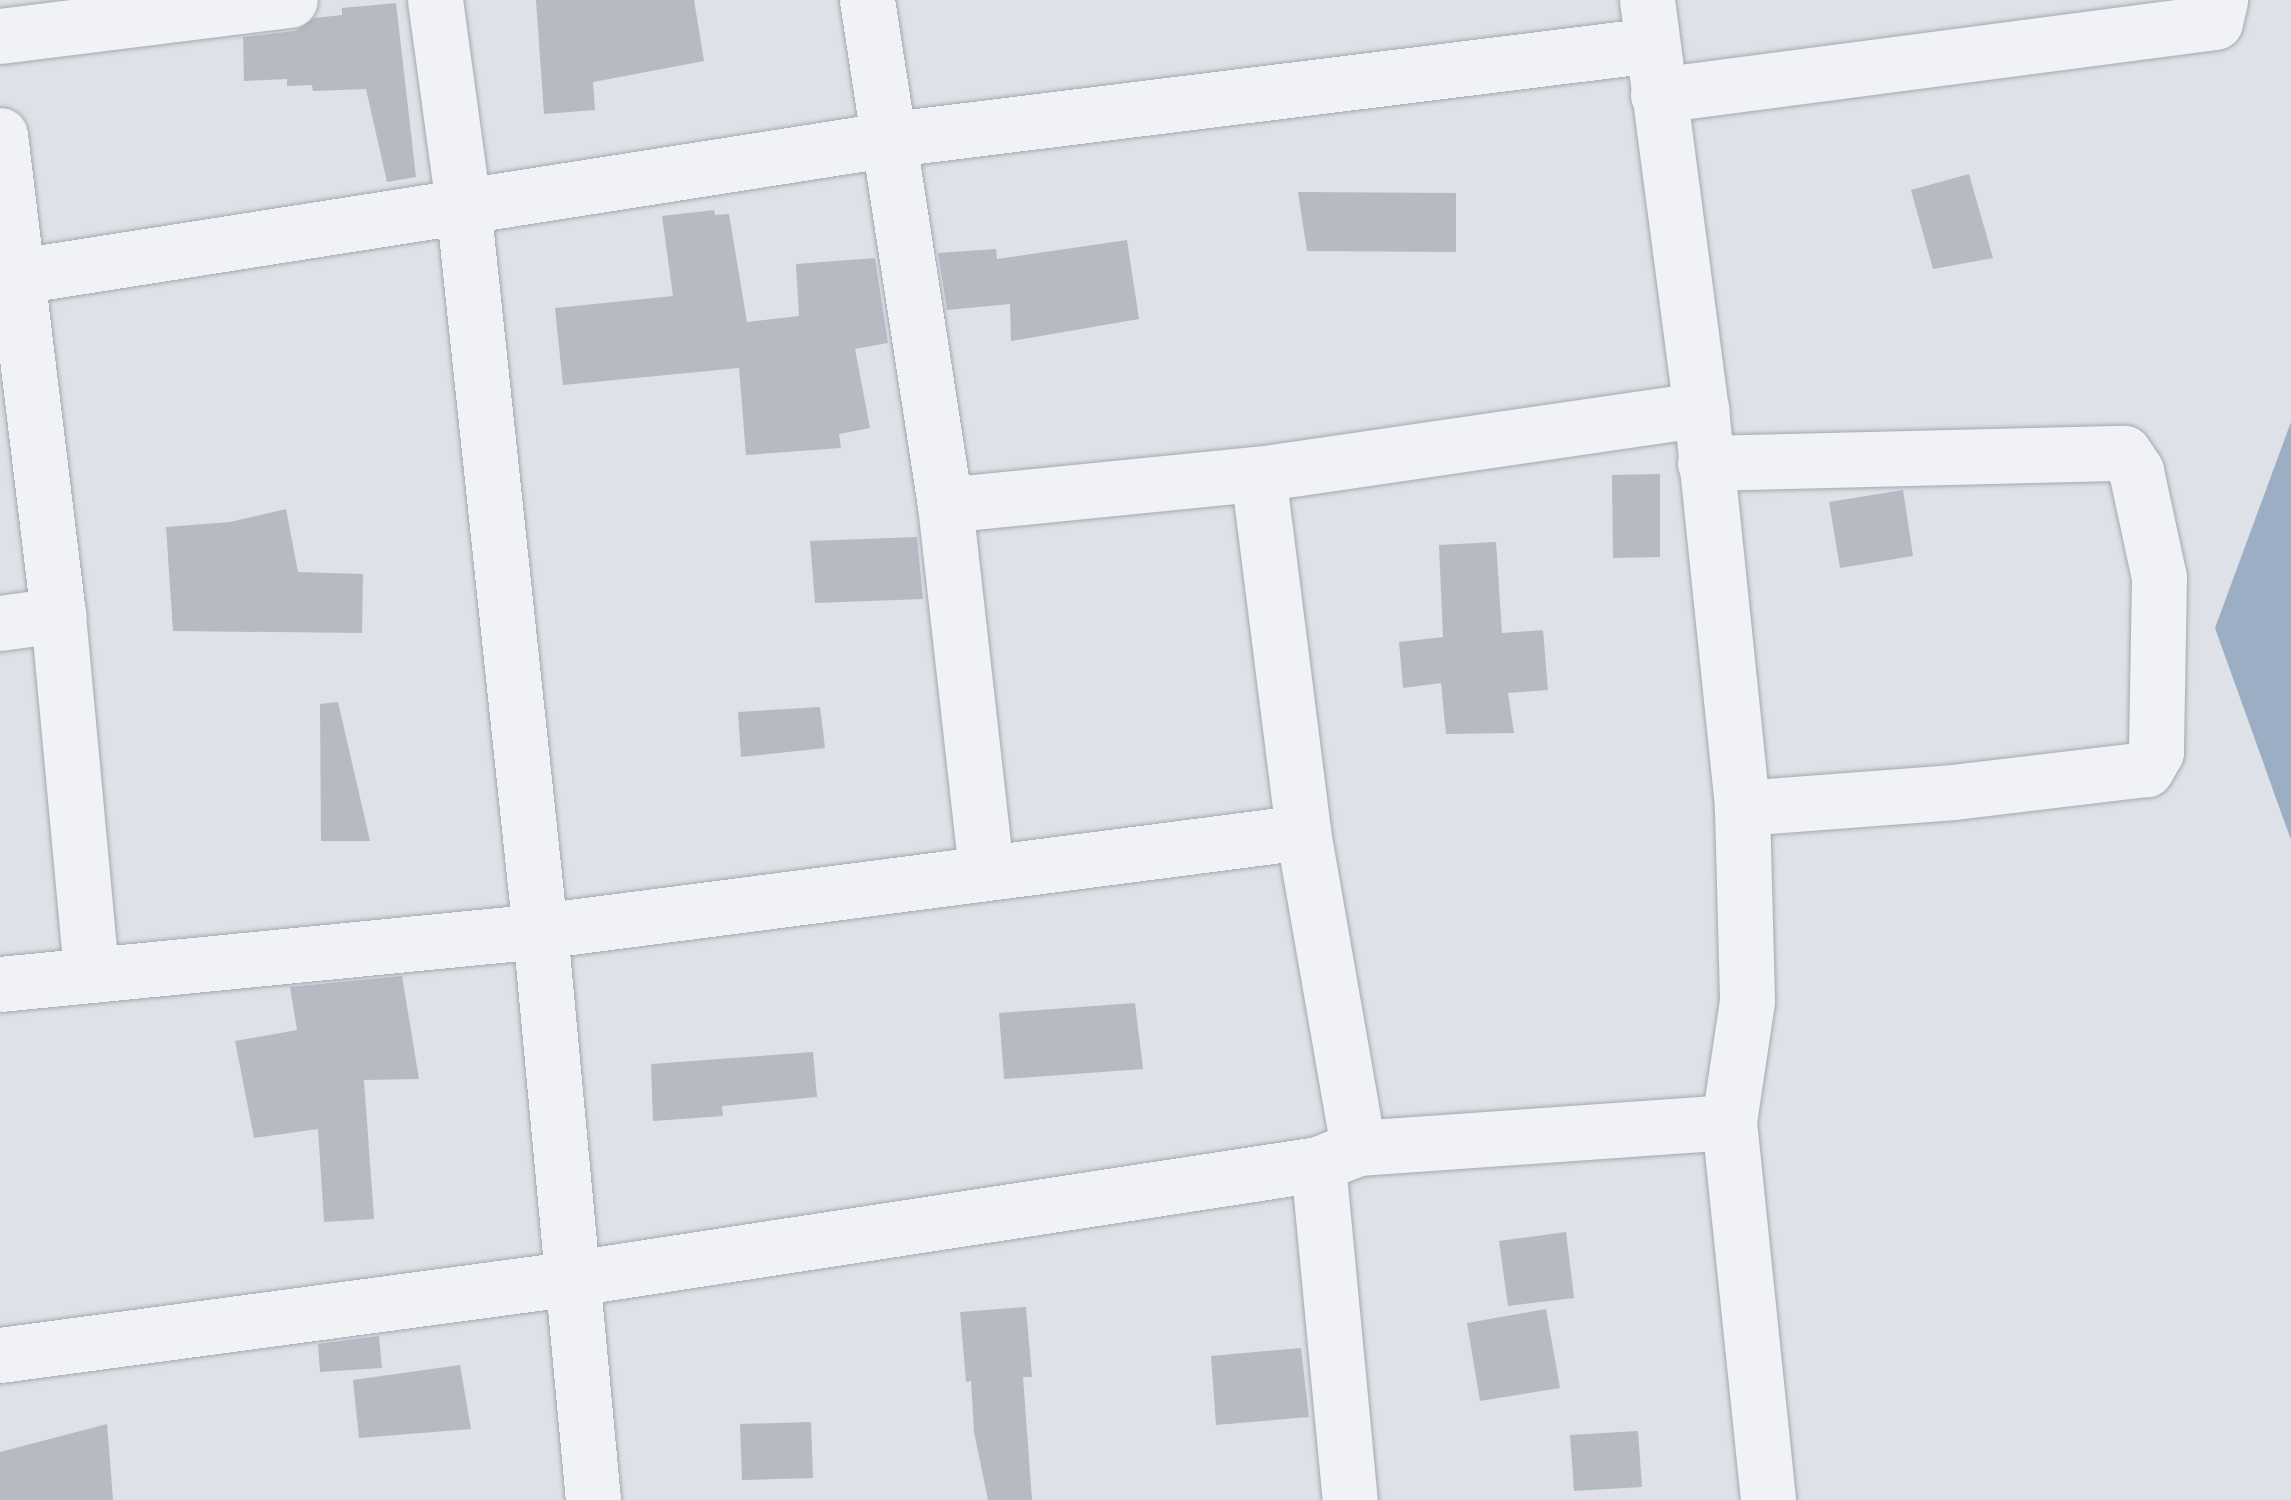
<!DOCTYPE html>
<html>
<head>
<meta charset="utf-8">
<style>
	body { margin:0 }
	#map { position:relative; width:2291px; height:1500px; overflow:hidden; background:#dee1e7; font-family:"Work Sans",sans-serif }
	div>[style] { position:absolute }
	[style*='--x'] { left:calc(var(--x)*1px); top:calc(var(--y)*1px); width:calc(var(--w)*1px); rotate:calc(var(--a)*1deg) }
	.water>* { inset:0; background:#9caec4 }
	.building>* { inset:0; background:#b6bac3 }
	.roads { filter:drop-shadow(0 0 2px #a4a8b0) drop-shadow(0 0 2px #a4a8b0) }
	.minor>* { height:55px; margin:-27.5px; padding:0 27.5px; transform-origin:27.5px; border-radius:27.5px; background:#f1f2f5 }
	span { translate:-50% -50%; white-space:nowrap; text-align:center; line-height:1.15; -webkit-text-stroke:8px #edf0f4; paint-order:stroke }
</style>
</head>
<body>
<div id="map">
	<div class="water">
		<i style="clip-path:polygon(2291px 422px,2291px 840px,2215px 628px)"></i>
	</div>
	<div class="building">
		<i style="clip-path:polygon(536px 0,694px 0,704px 61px,593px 82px,595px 110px,544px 114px)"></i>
		<i style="clip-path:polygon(396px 3px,416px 177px,387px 182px,366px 89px,313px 91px,312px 85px,287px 86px,287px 79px,244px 81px,243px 37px,295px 31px,314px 18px,342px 15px,342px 8px)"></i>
		<i style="clip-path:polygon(1969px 174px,1993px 258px,1933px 269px,1911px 190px)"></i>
		<i style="clip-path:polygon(1298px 192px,1456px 193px,1456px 252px,1307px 251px)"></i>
		<i style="clip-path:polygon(714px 210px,715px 215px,729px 214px,747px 322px,799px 316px,796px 264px,875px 258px,888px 343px,855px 349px,870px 428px,839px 434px,841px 448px,746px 455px,739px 368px,563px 385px,555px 308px,673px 296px,662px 216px)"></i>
		<i style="clip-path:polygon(1127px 240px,1139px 319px,1011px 341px,1010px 304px,947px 310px,938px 253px,996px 249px,997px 259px)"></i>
		<i style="clip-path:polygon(1660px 474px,1660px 557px,1613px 558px,1612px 475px)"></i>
		<i style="clip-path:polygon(1903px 490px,1913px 556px,1840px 568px,1829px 502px)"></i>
		<i style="clip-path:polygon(286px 509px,298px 572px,363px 574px,362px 633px,173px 631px,166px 527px,230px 522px)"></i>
		<i style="clip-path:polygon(917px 537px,923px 599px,815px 603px,810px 541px)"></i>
		<i style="clip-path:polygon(1496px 542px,1502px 633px,1543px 630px,1548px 690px,1508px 693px,1514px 733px,1446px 734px,1441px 683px,1403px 688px,1399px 642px,1443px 637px,1439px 545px)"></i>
		<i style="clip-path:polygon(338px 702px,370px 841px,321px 841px,320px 704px)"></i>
		<i style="clip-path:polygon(820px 707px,825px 748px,741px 757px,738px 712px)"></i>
		<i style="clip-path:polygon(402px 976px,419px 1079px,364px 1080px,374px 1219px,324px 1222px,318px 1129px,254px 1138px,235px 1041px,297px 1030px,290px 987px)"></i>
		<i style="clip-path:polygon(1135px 1003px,1143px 1069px,1004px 1079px,999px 1013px)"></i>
		<i style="clip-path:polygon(813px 1052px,817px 1097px,722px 1106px,723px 1116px,653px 1121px,651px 1064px)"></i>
		<i style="clip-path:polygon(1566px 1232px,1574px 1298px,1508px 1306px,1499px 1241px)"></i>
		<i style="clip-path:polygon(1026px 1307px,1032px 1377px,1023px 1377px,1032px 1500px,988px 1500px,974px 1432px,971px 1381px,966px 1382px,960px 1312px)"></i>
		<i style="clip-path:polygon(1546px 1309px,1560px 1388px,1480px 1401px,1467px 1323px)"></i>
		<i style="clip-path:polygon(379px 1336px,382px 1368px,320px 1372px,318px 1344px)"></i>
		<i style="clip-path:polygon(1301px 1348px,1309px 1417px,1216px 1425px,1211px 1356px)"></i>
		<i style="clip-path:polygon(460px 1365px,471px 1429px,359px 1438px,353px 1380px)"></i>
		<i style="clip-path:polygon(811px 1422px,813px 1478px,742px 1480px,740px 1424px)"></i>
		<i style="clip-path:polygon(107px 1424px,113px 1500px,0 1500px,0 1452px)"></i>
		<i style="clip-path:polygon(1638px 1431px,1642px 1487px,1574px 1491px,1570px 1435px)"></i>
	</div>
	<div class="roads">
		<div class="minor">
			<i style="--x:435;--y:0;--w:207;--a:82.2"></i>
			<i style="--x:463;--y:205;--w:730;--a:83.95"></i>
			<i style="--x:540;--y:931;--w:571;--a:84.68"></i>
			<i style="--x:867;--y:0;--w:511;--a:81.22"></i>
			<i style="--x:945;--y:505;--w:367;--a:83.6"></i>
			<i style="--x:1647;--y:0;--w:413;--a:82.5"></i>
			<i style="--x:1701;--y:409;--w:401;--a:84.1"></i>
			<i style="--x:1742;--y:808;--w:193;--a:88.5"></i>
			<i style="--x:1747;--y:1001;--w:122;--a:98.5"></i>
			<i style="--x:1729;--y:1122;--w:380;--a:84.1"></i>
			<i style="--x:0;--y:36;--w:292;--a:-7.1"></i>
			<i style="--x:1658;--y:95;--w:562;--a:-7.47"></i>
			<i style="--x:2215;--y:22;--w:23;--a:-77"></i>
			<i style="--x:0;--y:135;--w:483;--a:83.1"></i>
			<i style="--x:58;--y:615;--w:361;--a:84.7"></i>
			<i style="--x:0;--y:279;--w:896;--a:-8.93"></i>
			<i style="--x:885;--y:140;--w:773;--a:-7.06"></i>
			<i style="--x:1705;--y:463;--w:419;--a:-1.4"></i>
			<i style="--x:2124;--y:453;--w:22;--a:56"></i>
			<i style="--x:2136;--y:471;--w:108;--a:77.8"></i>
			<i style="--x:2159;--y:577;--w:175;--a:91"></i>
			<i style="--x:2156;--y:752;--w:20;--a:120"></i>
			<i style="--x:2146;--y:769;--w:193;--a:173.2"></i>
			<i style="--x:1954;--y:792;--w:213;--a:175.7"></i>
			<i style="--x:1258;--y:474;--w:361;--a:82.8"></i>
			<i style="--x:1303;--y:832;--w:321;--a:80.1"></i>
			<i style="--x:945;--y:505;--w:315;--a:-5.7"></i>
			<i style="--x:1258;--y:474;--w:448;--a:-8.3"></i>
			<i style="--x:0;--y:623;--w:59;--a:-7.9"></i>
			<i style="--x:0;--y:984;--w:543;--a:-5.61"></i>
			<i style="--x:540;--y:931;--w:769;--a:-7.39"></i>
			<i style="--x:1318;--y:1164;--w:338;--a:84.6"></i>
			<i style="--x:0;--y:1355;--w:579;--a:-7.64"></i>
			<i style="--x:574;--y:1278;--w:753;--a:-8.71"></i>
			<i style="--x:1318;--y:1164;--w:43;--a:-21.8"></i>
			<i style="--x:1358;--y:1148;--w:372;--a:-4"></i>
		</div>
	</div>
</div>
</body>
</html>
